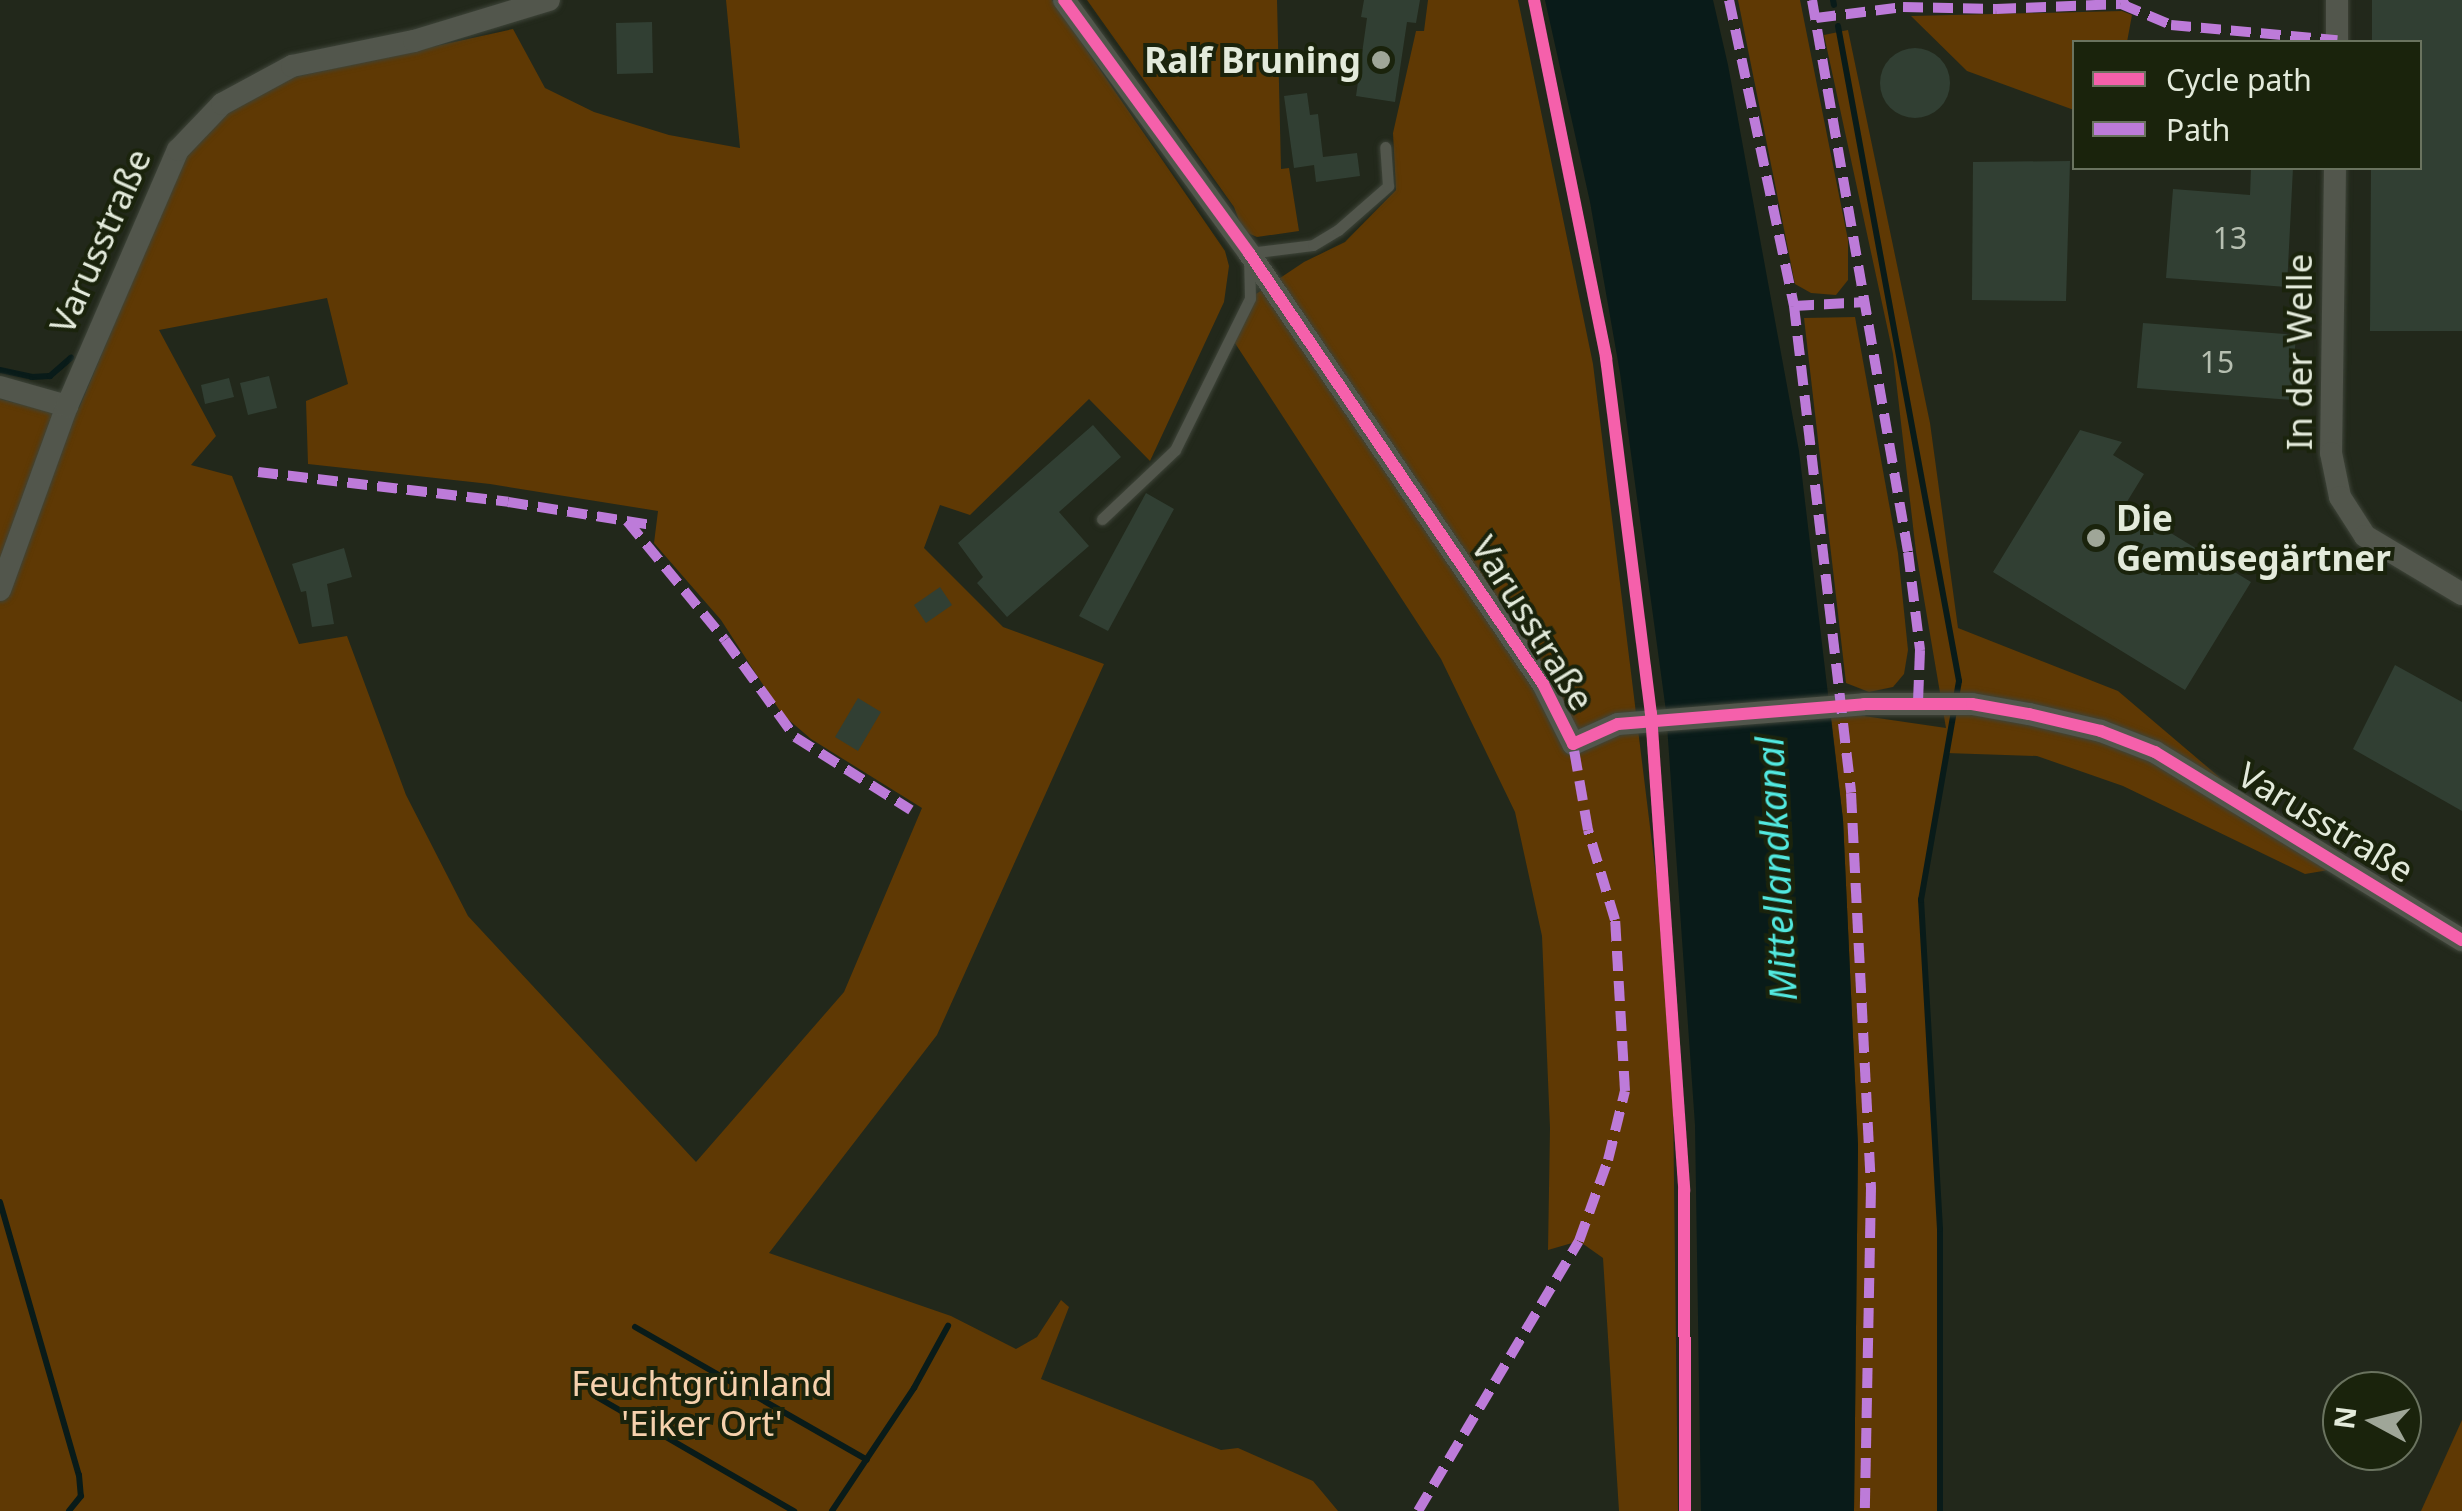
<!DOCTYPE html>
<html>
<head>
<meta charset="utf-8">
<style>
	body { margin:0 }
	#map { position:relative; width:2462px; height:1511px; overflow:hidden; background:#22281b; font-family:"Noto Sans",sans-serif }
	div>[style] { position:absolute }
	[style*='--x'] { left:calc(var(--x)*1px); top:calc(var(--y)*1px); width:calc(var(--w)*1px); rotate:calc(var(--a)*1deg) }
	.green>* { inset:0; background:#5f3904 }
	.water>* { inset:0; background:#091b19 }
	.stream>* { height:6px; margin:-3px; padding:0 3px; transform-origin:3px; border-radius:3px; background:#091b19 }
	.building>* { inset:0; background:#313f33 }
	.round { border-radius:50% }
	.roads { filter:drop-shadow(0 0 2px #3e4439) drop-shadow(0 0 2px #3e4439) }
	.service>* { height:11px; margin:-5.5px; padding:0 5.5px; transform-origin:5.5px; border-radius:5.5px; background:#52564c }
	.minor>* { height:22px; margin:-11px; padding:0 11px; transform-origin:11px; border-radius:11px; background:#52564c }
	.quiet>* { height:10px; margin-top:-5px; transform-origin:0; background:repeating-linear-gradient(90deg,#bd7bd9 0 20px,transparent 0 30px) }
	.cycleway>* { height:12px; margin:-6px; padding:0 6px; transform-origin:6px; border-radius:6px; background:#f560ab }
	.dots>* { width:28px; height:28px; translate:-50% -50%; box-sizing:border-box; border:5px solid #1a230c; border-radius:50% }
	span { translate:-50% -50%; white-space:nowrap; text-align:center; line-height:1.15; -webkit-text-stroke:8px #1a230c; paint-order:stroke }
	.number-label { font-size:30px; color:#b6bfb1 }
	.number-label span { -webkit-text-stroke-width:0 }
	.poi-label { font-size:35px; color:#e3eadb; font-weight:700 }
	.right { translate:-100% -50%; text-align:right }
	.left { translate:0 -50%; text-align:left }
	.street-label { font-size:35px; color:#e3eadb }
	.park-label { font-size:35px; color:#f6d1ad }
	.water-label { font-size:38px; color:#52e9e0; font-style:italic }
	.legend { position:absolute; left:2072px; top:40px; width:350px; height:130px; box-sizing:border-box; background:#1a230c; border:2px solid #6a735f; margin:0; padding:12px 18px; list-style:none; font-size:30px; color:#e3eadb }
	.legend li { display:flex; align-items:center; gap:20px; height:50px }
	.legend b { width:50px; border:2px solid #6a735f }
	.north { position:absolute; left:2322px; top:1371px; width:100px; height:100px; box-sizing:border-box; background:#1a230c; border:2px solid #6a735f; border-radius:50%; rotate:277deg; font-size:28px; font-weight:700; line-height:40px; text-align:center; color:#e3eadb }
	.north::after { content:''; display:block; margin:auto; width:35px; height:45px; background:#9fa698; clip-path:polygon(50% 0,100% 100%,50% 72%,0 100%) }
</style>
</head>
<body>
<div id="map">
	<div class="green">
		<i style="clip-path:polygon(evenodd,726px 0,1052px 0,1225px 251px,1229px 266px,1224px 302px,1150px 461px,1089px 399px,970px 515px,940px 505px,924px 548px,1003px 627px,1104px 664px,937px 1035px,769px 1253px,951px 1316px,1016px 1349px,1037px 1337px,1061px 1300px,1069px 1307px,1041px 1379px,1221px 1450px,1238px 1448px,1313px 1481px,1338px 1511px,0 1511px,0 399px,36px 408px,40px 398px,79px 408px,186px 154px,231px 107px,290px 78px,513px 29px,545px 88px,594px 112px,669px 135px,740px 148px,726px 0,327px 298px,348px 384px,306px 401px,308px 464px,490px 484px,658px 511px,654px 543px,721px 620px,782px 714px,811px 739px,922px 808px,844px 992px,696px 1162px,468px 916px,406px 795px,347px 636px,299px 644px,232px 476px,191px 465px,216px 436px,159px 330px,327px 298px)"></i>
		<i style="clip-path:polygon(1087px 0,1277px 0,1281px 169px,1289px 168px,1299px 231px,1257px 237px,1243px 231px,1234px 207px)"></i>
		<i style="clip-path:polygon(1428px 0,1518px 0,1593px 364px,1660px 908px,1673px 1099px,1678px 1511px,1619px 1511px,1603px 1258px,1579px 1241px,1548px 1250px,1550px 1128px,1542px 936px,1515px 812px,1441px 659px,1231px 337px,1250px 298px,1304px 262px,1345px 242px,1396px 190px,1393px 133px,1416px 31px,1424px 31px)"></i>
		<i style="clip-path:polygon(1738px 0,1800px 0,1848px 240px,1848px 280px,1836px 295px,1811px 293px,1795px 284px)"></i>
		<i style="clip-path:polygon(2122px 11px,2132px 15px,2127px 42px,2074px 42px,2074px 110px,1967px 71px,1911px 16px)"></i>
		<i style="clip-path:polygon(1848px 30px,1930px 423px,1958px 628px,2118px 691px,2245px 799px,2239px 817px,2329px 870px,2305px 874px,2123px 786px,2037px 756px,1946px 753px,1921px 900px,1940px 1229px,1940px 1511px,1854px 1511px,1858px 1146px,1843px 820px,1831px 716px,1864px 716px,1946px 728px,1916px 552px,1893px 354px,1824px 35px)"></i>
		<i style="clip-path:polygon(1855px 317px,1898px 553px,1908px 650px,1904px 674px,1893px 687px,1869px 692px,1846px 683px,1804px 318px)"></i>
		<i style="clip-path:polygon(2462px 1420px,2462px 1511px,2421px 1511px)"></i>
	</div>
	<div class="water">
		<i style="clip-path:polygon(1545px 0,1713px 0,1728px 65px,1799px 451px,1843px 820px,1858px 1146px,1854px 1511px,1701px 1511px,1695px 1125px,1666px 711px,1620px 373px,1590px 202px)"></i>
	</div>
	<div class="stream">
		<i style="--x:1833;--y:0;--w:5;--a:79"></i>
		<i style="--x:1838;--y:26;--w:666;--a:79.53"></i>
		<i style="--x:1959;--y:681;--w:17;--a:100"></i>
		<i style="--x:0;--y:370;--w:33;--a:12"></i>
		<i style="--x:32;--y:377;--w:18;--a:-3"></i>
		<i style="--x:50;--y:376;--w:28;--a:-41"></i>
		<i style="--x:0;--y:1202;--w:284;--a:73.9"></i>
		<i style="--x:79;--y:1475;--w:21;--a:85"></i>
		<i style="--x:81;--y:1496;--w:19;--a:129"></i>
		<i style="--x:635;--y:1327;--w:267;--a:29.8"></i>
		<i style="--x:597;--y:1397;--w:228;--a:30.1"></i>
		<i style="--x:832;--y:1511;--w:148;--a:-56.3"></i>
		<i style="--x:914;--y:1388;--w:71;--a:-61.3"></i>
		<i style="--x:1940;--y:1511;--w:282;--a:-90"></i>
		<i style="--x:1940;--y:1229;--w:330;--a:-93.3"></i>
		<i style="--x:1921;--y:900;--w:192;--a:-80.1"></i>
	</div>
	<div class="building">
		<i style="clip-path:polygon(1364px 0,1420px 0,1416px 23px,1407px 22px,1395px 102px,1356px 96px,1367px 18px,1361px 17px)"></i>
		<i style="clip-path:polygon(2372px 0,2462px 0,2462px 331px,2370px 331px,2371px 168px,2420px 168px,2420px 42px,2372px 42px)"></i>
		<i style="clip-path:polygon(652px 22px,653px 73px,617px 74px,616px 23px)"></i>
		<i class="round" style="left:1880px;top:48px;width:70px;height:70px"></i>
		<i style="clip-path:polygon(1307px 93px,1310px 115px,1318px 114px,1323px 157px,1357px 153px,1360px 176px,1316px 182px,1314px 165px,1294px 168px,1284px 96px)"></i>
		<i style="clip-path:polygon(2070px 161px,2066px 301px,1972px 300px,1973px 162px)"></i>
		<i style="clip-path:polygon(2251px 168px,2293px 168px,2287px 287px,2166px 278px,2173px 189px,2250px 195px)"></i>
		<i style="clip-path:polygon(2143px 323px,2296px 335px,2291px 400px,2137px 388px)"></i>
		<i style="clip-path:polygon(269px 376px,277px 408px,248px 415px,240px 383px)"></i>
		<i style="clip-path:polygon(229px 378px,234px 397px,205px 404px,201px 385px)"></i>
		<i style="clip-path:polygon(1093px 425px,1121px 457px,1059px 512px,1089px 546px,1007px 617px,977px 583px,983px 577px,958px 543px)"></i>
		<i style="clip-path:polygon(2080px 430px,2122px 442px,2113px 455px,2144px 474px,2125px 505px,2251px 582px,2185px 690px,1993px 572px)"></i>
		<i style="clip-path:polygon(1146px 493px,1174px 509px,1108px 631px,1079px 616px)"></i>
		<i style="clip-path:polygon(344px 548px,352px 577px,327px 584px,334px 624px,312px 627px,306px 591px,301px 592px,292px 564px)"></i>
		<i style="clip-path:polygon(940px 587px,952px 605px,926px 623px,914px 605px)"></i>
		<i style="clip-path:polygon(2395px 665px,2462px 702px,2462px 811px,2353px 749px)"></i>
		<i style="clip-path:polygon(858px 698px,881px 712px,858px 751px,835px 737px)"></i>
	</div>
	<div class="roads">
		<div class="service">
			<i style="--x:1102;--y:519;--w:100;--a:-43.4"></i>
			<i style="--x:1175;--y:450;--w:169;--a:-63.7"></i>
			<i style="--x:1250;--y:298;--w:45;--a:-91.3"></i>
			<i style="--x:1249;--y:253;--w:64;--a:-7.1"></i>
			<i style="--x:1313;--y:245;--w:29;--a:-31"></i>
			<i style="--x:1338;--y:230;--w:67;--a:-41.3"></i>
			<i style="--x:1388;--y:186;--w:39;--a:-94"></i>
		</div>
		<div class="minor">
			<i style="--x:1064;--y:0;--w:313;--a:53.8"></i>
			<i style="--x:1249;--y:253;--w:522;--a:55.7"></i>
			<i style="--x:1543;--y:684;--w:67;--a:63.4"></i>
			<i style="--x:1573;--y:744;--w:49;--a:-24"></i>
			<i style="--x:1618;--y:724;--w:247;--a:-4.6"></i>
			<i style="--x:1864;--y:704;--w:108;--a:0"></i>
			<i style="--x:1972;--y:704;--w:58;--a:10"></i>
			<i style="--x:2029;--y:714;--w:74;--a:13.3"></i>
			<i style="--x:2101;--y:731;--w:58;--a:21.3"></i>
			<i style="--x:2155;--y:752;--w:360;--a:31.5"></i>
			<i style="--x:2337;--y:42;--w:42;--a:-90"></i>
			<i style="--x:2335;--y:168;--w:285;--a:90.8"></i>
			<i style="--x:2331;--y:453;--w:45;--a:78.4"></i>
			<i style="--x:2340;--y:497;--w:46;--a:57.3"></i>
			<i style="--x:2365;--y:536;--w:113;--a:30.9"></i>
			<i style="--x:0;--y:387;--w:70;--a:15.8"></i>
			<i style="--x:0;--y:590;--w:196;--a:-70"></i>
			<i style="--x:67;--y:406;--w:279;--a:-66.6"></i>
			<i style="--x:178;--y:150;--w:64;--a:-46.3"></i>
			<i style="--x:222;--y:104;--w:80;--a:-28.5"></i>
			<i style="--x:292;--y:66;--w:125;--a:-11.6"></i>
			<i style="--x:414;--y:41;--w:141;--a:-16.9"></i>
		</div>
	</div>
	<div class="quiet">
		<i style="--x:1729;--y:0;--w:313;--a:78"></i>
		<i style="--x:1794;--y:306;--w:490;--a:83.3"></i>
		<i style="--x:1851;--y:793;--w:396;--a:87.1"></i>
		<i style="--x:1871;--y:1188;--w:323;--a:91.1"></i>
		<i style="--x:1812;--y:0;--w:560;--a:80.13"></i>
		<i style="--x:1908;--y:552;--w:99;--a:83"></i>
		<i style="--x:1920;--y:650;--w:52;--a:92.2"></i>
		<i style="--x:2121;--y:4;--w:54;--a:22.8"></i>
		<i style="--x:2171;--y:25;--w:167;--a:5.2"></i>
		<i style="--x:1816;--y:18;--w:88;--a:-7.2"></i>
		<i style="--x:1903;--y:7;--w:93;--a:1.2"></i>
		<i style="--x:1996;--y:9;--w:125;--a:-2.3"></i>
		<i style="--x:2121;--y:4;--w:8;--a:-30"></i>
		<i style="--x:1794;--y:306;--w:72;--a:-3.2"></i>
		<i style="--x:258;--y:472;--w:252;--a:6.8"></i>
		<i style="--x:508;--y:502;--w:146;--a:9.1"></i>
		<i style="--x:627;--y:521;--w:154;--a:50.5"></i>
		<i style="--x:725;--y:640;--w:120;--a:54.2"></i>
		<i style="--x:795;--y:737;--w:137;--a:32.2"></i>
		<i style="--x:1418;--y:1511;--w:314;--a:-59.2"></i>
		<i style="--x:1579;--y:1241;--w:86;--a:-70.3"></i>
		<i style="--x:1608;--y:1160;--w:71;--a:-76.2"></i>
		<i style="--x:1625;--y:1091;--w:171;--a:-93.3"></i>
		<i style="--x:1615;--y:920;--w:94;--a:-106.7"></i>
		<i style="--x:1588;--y:830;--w:87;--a:-99.9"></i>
	</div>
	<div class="cycleway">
		<i style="--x:1064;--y:0;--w:313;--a:53.8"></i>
		<i style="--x:1249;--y:253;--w:522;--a:55.7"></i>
		<i style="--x:1543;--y:684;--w:67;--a:63.4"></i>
		<i style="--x:1573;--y:744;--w:49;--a:-24"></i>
		<i style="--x:1618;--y:724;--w:247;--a:-4.6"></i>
		<i style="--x:1864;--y:704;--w:108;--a:0"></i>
		<i style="--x:1972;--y:704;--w:58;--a:10"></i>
		<i style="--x:2029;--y:714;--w:74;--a:13.3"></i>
		<i style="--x:2101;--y:731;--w:58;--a:21.3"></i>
		<i style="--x:2155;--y:752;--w:360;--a:31.5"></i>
		<i style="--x:1534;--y:0;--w:365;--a:78.6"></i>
		<i style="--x:1606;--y:358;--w:359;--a:82.8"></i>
		<i style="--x:1651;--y:714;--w:477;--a:86"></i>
		<i style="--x:1684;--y:1190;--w:321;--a:89.8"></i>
	</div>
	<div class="dots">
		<i style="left:1381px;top:60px;background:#9fa698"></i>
		<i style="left:2096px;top:538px;background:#9fa698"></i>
	</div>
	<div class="number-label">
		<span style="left:2230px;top:238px">13</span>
		<span style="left:2217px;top:362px">15</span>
	</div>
	<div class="poi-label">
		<span class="right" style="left:1361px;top:60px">Ralf Bruning</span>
		<span class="left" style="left:2116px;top:538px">Die<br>Gemüsegärtner</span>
	</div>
	<div class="street-label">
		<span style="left:100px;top:241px;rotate:-66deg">Varusstraße</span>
		<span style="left:2299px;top:352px;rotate:-90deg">In der Welle</span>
		<span style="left:1533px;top:623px;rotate:58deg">Varusstraße</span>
		<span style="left:2326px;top:822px;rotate:31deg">Varusstraße</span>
	</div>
	<div class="park-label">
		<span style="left:702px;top:1403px">Feuchtgrünland<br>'Eiker Ort'</span>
	</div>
	<div class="water-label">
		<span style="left:1776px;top:869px;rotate:-93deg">Mittellandkanal</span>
	</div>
	<ul class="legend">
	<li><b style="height:12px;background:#f560ab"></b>Cycle path</li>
	<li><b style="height:12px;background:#bd7bd9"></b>Path</li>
	</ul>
	<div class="north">N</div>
</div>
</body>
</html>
